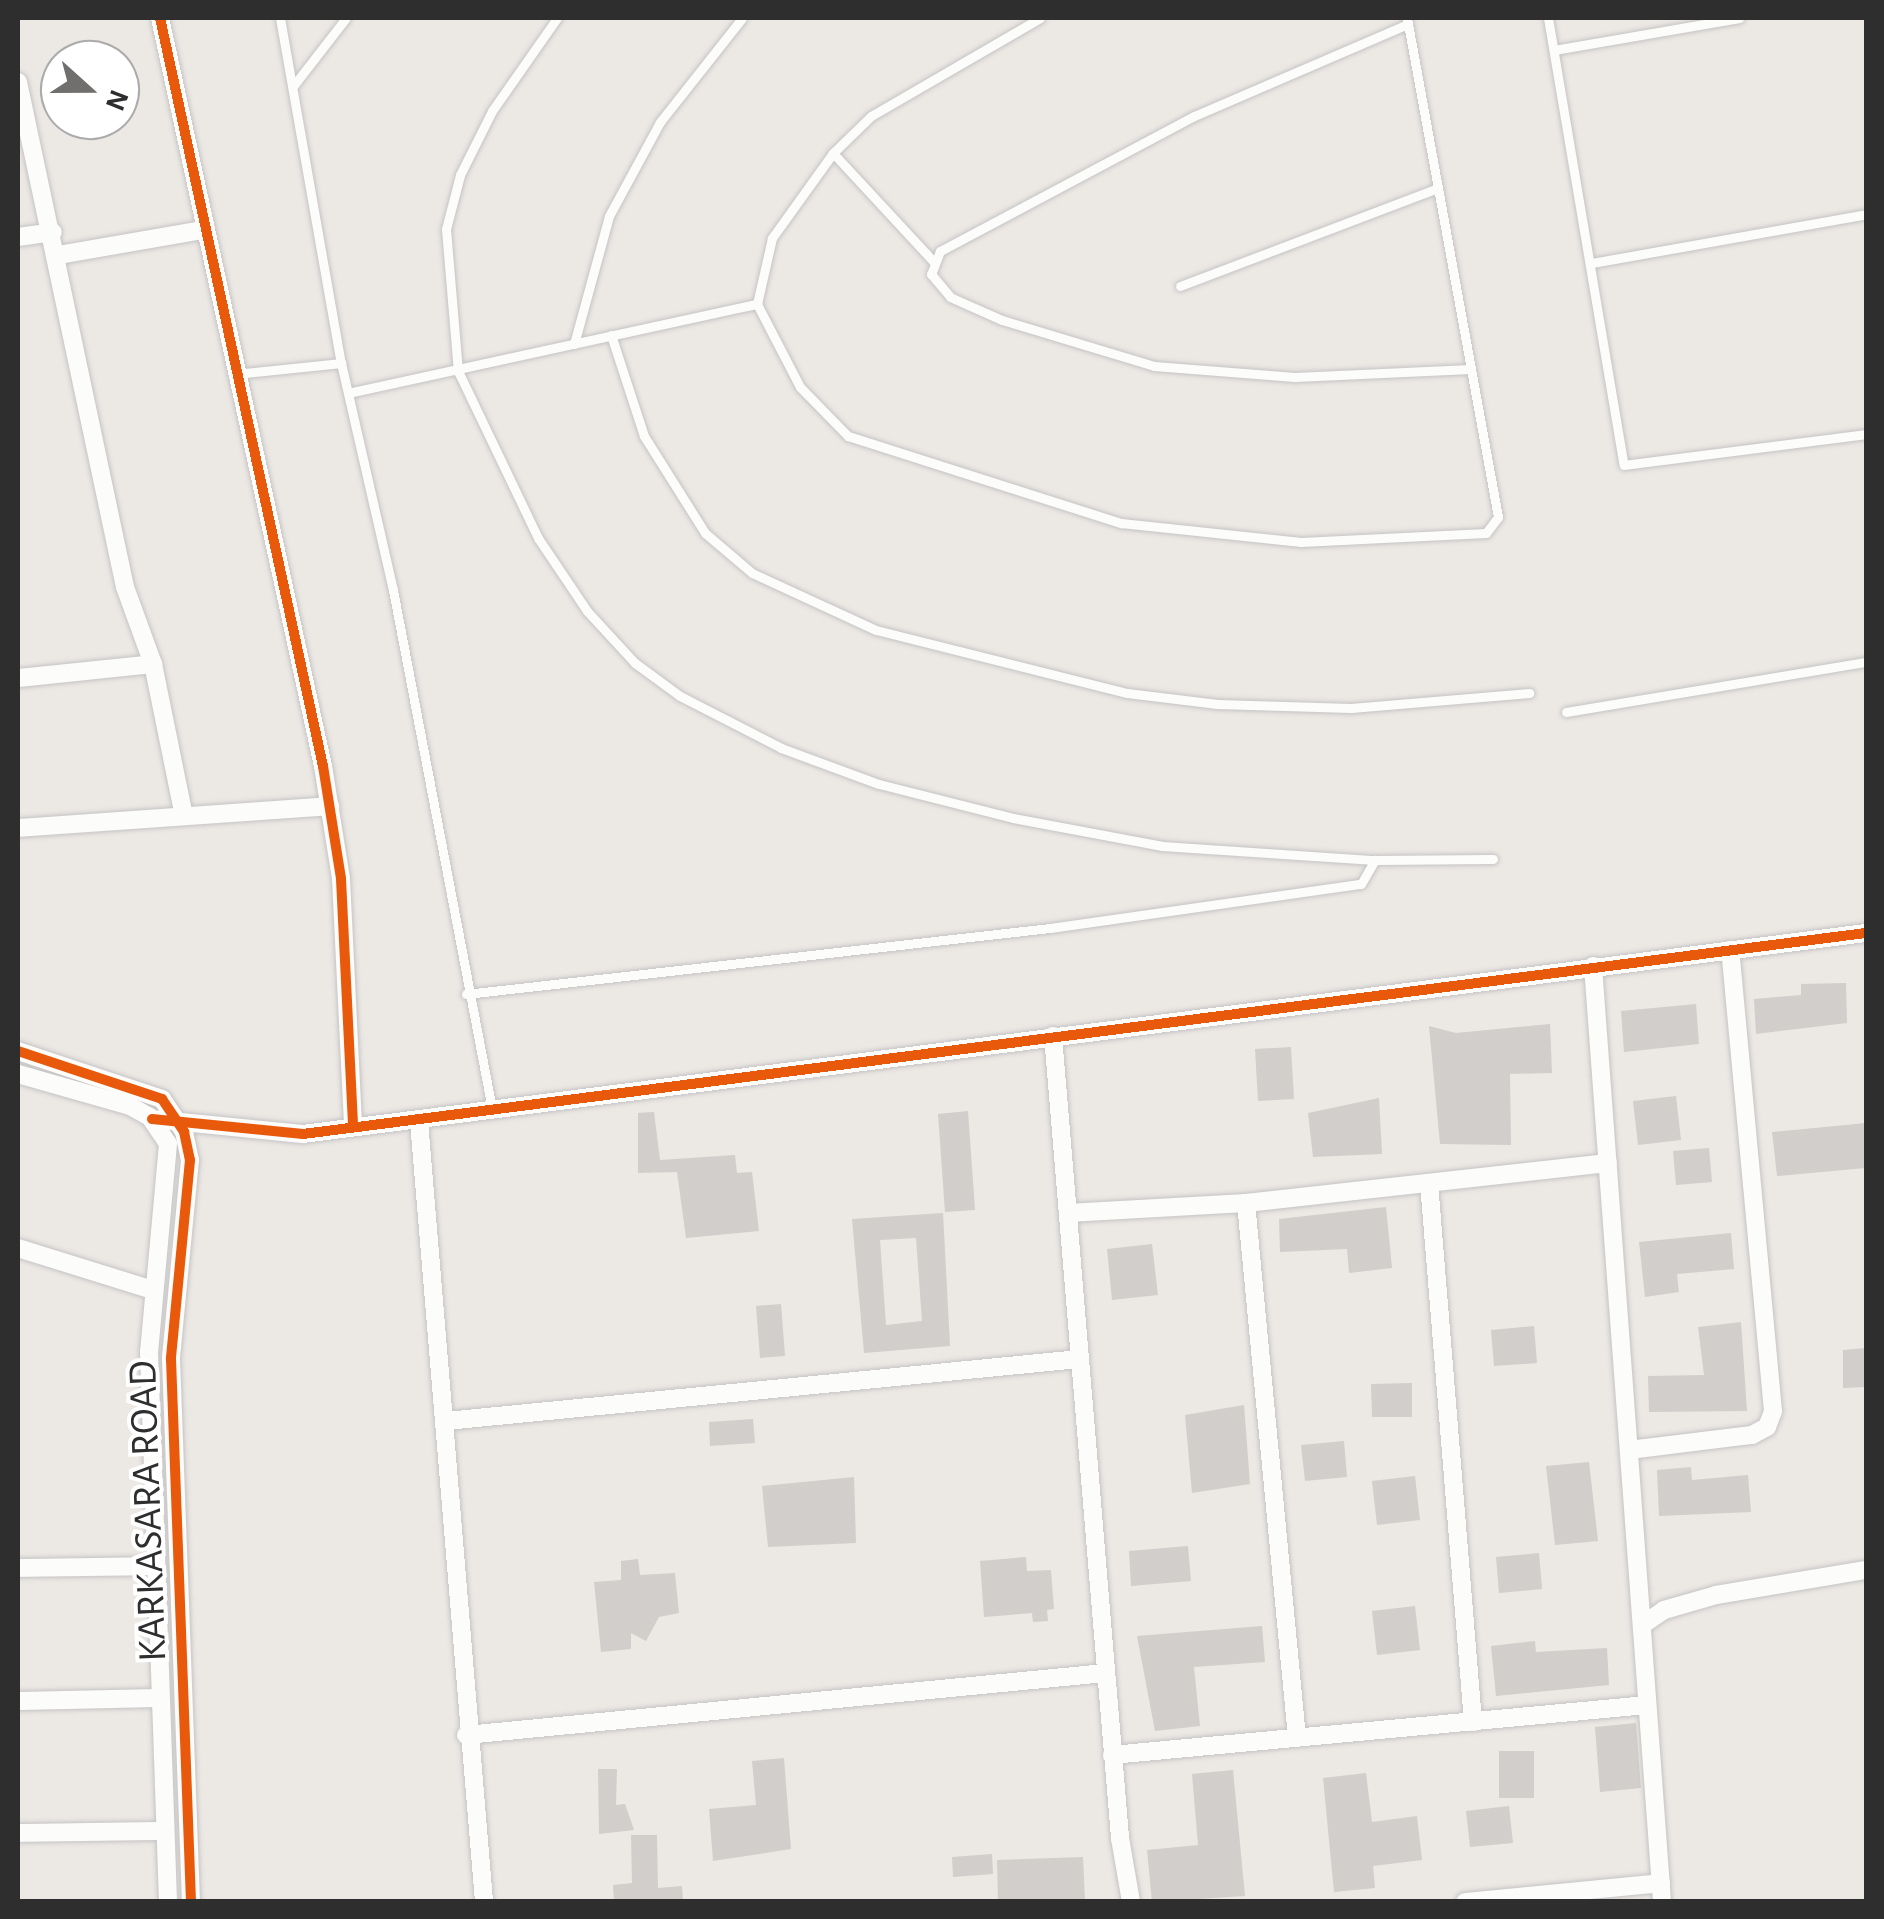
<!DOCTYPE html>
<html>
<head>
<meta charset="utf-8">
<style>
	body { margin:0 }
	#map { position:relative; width:1884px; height:1919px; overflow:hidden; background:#ece8e4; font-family:"Alegreya Sans",sans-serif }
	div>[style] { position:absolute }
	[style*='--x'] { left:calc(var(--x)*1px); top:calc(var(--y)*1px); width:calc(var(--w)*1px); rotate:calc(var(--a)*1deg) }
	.building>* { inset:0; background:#d1cecb }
	.roads { filter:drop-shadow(0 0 2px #c5c4c5) drop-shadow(0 0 2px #c5c4c5) }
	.service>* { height:9px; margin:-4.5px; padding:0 4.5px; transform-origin:4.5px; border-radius:4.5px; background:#fcfcfb }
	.minor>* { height:18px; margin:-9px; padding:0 9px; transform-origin:9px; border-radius:9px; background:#fcfcfb }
	.cycleway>* { height:10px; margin:-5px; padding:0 5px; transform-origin:5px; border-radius:5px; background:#e8590c }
	span { translate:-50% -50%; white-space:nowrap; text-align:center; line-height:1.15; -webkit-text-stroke:8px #fff; paint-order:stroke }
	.street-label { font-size:40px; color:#2e2e2e }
	.frame { position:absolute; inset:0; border:20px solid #2e2e2e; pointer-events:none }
	.north { position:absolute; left:40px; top:40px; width:100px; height:100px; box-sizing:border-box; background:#fff; border:2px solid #ababab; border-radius:50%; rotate:111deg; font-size:28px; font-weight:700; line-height:40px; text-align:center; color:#2e2e2e }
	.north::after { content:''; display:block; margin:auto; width:35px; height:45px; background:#706f6e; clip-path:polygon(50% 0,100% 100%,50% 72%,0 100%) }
</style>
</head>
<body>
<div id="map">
	<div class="building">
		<i style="clip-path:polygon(1846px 983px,1847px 1023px,1756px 1034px,1754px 999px,1801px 995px,1801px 984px)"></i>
		<i style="clip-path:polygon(1696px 1004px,1699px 1044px,1624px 1052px,1621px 1011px)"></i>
		<i style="clip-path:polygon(1550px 1024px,1552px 1073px,1510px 1074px,1511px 1145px,1440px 1144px,1429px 1026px,1456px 1033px)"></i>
		<i style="clip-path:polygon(1291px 1047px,1294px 1099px,1258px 1101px,1255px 1049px)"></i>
		<i style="clip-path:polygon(1676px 1096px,1681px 1140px,1638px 1145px,1633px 1101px)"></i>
		<i style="clip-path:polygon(1379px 1098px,1382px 1154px,1313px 1157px,1308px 1113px)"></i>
		<i style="clip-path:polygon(968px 1111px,975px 1210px,945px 1212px,938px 1114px)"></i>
		<i style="clip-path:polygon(654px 1112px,660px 1160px,735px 1155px,737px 1173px,752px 1172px,759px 1231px,686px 1238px,677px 1172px,638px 1173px,638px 1113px)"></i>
		<i style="clip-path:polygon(1866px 1123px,1866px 1168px,1777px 1176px,1772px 1132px)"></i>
		<i style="clip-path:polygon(1709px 1148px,1712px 1182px,1676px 1185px,1673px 1151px)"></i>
		<i style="clip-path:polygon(1386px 1207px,1392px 1268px,1349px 1273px,1347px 1249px,1280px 1252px,1279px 1219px)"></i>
		<i style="clip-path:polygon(evenodd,943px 1213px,950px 1346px,864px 1353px,852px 1219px,943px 1213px,916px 1238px,922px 1321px,886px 1325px,880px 1240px,916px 1238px)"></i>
		<i style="clip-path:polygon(1731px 1233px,1734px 1269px,1677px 1274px,1679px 1292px,1645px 1297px,1639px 1242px)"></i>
		<i style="clip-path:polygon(1152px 1244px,1158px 1295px,1112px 1300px,1107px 1249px)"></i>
		<i style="clip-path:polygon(781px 1304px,785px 1356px,760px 1358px,756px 1306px)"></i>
		<i style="clip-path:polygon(1741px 1322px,1747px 1411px,1649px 1412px,1648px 1376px,1704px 1375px,1698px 1327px)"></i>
		<i style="clip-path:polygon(1534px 1326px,1537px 1363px,1494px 1366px,1491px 1330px)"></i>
		<i style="clip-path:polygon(1866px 1348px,1866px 1387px,1843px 1388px,1843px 1350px)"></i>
		<i style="clip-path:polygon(1412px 1383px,1412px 1417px,1372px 1417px,1371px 1384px)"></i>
		<i style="clip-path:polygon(1244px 1405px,1250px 1484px,1192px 1493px,1185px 1415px)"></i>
		<i style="clip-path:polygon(753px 1419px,755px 1443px,710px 1446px,709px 1422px)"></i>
		<i style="clip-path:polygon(1344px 1441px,1347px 1477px,1305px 1481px,1301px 1445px)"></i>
		<i style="clip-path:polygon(1589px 1462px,1598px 1541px,1555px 1545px,1546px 1466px)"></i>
		<i style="clip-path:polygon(1691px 1467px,1692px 1480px,1748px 1475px,1751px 1512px,1659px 1516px,1657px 1470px)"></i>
		<i style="clip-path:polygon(1415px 1476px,1420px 1520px,1377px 1525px,1372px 1481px)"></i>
		<i style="clip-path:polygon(854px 1477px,856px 1543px,768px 1547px,762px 1486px)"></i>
		<i style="clip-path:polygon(1188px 1546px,1191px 1581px,1131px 1586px,1129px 1551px)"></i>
		<i style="clip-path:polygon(1539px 1553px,1542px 1589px,1499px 1593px,1496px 1557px)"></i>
		<i style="clip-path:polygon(1026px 1557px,1027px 1571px,1051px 1570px,1054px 1609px,1047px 1610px,1048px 1621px,1033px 1622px,1032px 1613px,984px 1617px,980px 1561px)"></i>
		<i style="clip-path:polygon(638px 1559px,640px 1575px,675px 1573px,679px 1613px,659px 1617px,646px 1641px,631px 1633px,631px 1649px,601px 1652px,594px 1582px,621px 1580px,621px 1561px)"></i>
		<i style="clip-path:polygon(1415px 1606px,1420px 1650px,1377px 1655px,1372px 1611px)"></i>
		<i style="clip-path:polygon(1262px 1626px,1265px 1662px,1194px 1667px,1200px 1726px,1155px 1731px,1137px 1636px)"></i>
		<i style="clip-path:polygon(1535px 1641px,1536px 1652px,1607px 1648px,1609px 1685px,1496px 1696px,1491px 1646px)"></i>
		<i style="clip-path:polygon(1636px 1723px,1641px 1788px,1600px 1792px,1595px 1727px)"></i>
		<i style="clip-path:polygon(1499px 1751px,1534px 1751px,1534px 1798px,1499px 1798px)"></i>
		<i style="clip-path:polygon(784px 1758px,791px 1849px,713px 1861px,709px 1809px,756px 1805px,752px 1761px)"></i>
		<i style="clip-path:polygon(598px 1769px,617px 1769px,616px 1805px,625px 1804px,634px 1830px,599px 1834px)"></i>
		<i style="clip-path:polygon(1233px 1770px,1245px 1896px,1152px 1902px,1147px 1850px,1198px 1845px,1192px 1774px)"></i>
		<i style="clip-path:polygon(1366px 1773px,1372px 1822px,1417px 1816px,1422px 1860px,1373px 1866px,1375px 1888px,1334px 1892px,1323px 1778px)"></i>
		<i style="clip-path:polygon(1509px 1806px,1513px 1843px,1470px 1847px,1466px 1811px)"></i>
		<i style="clip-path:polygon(631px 1835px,657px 1835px,658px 1888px,682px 1886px,683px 1902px,614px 1902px,613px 1885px,632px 1883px)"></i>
		<i style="clip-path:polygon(992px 1854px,993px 1874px,953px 1877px,952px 1857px)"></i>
		<i style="clip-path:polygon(1083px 1857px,1085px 1902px,998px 1902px,997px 1860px)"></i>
	</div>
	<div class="roads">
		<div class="service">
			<i style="--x:280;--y:18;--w:350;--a:80"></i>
			<i style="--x:341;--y:363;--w:233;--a:77.1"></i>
			<i style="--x:393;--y:590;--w:528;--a:79.2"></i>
			<i style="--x:557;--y:18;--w:113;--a:125"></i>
			<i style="--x:492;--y:111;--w:72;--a:116.6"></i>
			<i style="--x:460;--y:175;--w:56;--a:104.5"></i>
			<i style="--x:446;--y:229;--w:143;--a:85.2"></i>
			<i style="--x:458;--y:371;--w:185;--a:64.4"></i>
			<i style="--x:538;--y:538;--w:88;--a:56.1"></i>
			<i style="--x:587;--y:611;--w:71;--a:47.3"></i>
			<i style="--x:635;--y:663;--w:56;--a:36.3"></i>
			<i style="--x:680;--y:696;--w:114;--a:27.2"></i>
			<i style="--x:781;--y:748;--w:104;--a:20.2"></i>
			<i style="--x:879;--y:784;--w:138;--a:14.2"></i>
			<i style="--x:1013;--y:818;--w:152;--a:10.6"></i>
			<i style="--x:1162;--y:846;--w:213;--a:3.8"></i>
			<i style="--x:1375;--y:860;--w:118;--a:-0.5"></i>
			<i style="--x:1040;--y:18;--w:195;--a:149.9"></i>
			<i style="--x:871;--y:116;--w:53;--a:135.8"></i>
			<i style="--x:833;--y:153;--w:105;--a:125.7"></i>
			<i style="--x:772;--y:238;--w:68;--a:102.8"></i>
			<i style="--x:757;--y:304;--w:93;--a:62.6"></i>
			<i style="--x:800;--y:387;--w:69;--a:45.6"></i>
			<i style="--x:848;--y:436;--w:287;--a:17.7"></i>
			<i style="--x:1121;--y:523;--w:181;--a:6"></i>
			<i style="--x:1301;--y:542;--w:185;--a:-2.8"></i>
			<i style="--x:1486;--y:533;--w:20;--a:-53"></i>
			<i style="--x:1498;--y:517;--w:507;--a:-100.34"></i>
			<i style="--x:1548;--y:18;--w:453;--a:80.4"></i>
			<i style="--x:1624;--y:465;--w:244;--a:-7.3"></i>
			<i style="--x:1408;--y:24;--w:233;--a:156.7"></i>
			<i style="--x:1194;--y:116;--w:288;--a:152"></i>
			<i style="--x:940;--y:251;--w:25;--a:111"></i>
			<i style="--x:931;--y:274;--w:30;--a:50"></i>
			<i style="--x:950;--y:297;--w:57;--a:23.9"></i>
			<i style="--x:1002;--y:320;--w:159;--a:16.8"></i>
			<i style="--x:1154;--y:366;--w:141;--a:4.5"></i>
			<i style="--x:1295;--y:377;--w:176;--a:-2.6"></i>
			<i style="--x:1554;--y:50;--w:188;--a:-9.8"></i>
			<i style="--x:294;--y:85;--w:85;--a:-52.2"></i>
			<i style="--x:833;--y:153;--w:147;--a:47.2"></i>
			<i style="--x:1592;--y:263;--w:278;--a:-10.1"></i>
			<i style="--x:1180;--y:286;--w:276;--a:-20.8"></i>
			<i style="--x:611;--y:335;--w:106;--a:71.9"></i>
			<i style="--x:644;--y:436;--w:115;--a:57.8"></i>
			<i style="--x:705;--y:533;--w:62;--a:40.4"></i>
			<i style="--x:752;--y:573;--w:136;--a:24.7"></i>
			<i style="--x:876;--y:630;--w:259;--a:14.1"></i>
			<i style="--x:1127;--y:693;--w:91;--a:7"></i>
			<i style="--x:1217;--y:704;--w:134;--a:1.7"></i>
			<i style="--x:1351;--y:708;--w:179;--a:-4.8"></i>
			<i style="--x:574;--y:344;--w:133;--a:-74.7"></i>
			<i style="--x:609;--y:216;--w:107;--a:-61.5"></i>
			<i style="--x:660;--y:122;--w:132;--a:-51.7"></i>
			<i style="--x:235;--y:374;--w:107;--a:-5.9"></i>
			<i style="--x:348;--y:393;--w:419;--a:-12.3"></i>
			<i style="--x:1566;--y:712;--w:304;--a:-9.5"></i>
			<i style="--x:466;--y:994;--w:588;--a:-6.45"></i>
			<i style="--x:1050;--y:928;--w:314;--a:-8.1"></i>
			<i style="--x:1361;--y:884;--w:28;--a:-60"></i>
		</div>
		<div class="minor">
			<i style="--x:160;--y:18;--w:766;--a:77.71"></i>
			<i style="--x:323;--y:766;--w:114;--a:80.9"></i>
			<i style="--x:341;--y:879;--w:248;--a:87.2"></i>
			<i style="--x:18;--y:82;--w:516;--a:78.04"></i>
			<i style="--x:125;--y:587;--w:82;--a:70"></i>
			<i style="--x:153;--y:664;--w:155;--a:78.5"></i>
			<i style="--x:18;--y:237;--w:35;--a:-8"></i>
			<i style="--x:58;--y:255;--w:147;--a:-9.8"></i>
			<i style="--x:18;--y:678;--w:136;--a:-5.9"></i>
			<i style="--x:18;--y:828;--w:313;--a:-4"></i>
			<i style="--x:1593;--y:966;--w:939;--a:85.78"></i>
			<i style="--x:1053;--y:1036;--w:805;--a:85.22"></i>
			<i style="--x:1120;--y:1838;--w:65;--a:80.2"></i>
			<i style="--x:18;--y:1051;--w:152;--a:18.4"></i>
			<i style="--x:162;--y:1099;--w:40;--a:56"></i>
			<i style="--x:184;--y:1132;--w:29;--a:78"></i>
			<i style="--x:190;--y:1160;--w:200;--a:95.5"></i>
			<i style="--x:171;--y:1359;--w:543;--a:87.89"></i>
			<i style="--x:18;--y:1074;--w:116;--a:15.9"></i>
			<i style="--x:130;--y:1106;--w:23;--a:29"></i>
			<i style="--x:150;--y:1117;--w:32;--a:56"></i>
			<i style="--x:168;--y:1144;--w:209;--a:95.2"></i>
			<i style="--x:149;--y:1352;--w:550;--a:88.02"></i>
			<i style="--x:152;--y:1119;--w:152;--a:5.7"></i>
			<i style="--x:303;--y:1134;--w:1576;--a:-7.33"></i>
			<i style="--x:419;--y:1121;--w:784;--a:85.24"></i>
			<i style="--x:1429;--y:1183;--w:541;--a:85.33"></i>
			<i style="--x:1246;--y:1203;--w:537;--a:84.55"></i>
			<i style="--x:1068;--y:1213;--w:178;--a:-3.2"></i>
			<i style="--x:1246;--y:1203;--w:364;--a:-6.3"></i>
			<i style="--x:18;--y:1248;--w:141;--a:17.3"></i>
			<i style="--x:446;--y:1421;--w:637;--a:-5.59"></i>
			<i style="--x:1629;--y:1450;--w:124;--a:-7"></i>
			<i style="--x:1752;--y:1435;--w:17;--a:-28"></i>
			<i style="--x:1767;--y:1427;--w:17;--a:-69"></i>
			<i style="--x:1773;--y:1411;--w:463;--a:-95.3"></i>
			<i style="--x:18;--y:1568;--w:137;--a:-0.8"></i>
			<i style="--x:1642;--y:1625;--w:27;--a:-34"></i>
			<i style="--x:1664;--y:1610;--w:54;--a:-16.1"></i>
			<i style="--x:1716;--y:1595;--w:152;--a:-9.5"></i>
			<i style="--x:18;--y:1701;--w:142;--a:-1.2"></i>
			<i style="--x:466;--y:1735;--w:642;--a:-5.54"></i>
			<i style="--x:1112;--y:1755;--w:537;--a:-5.34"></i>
			<i style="--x:18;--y:1833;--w:147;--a:-0.8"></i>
			<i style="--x:1465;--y:1902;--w:197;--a:-5.5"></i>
		</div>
	</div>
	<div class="cycleway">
		<i style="--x:160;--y:18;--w:766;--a:77.71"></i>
		<i style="--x:323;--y:766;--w:114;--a:80.9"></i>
		<i style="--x:341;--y:879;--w:248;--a:87.2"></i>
		<i style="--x:18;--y:1051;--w:152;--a:18.4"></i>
		<i style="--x:162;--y:1099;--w:40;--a:56"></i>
		<i style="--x:184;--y:1132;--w:29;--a:78"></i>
		<i style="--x:190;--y:1160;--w:200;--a:95.5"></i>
		<i style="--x:171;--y:1359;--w:543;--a:87.89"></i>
		<i style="--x:152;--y:1119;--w:152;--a:5.7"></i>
		<i style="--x:303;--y:1134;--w:1576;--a:-7.33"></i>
	</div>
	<div class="street-label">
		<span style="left:148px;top:1511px;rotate:-92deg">KARKASARA ROAD</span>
	</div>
	<div class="frame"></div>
	<div class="north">N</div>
</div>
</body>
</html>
